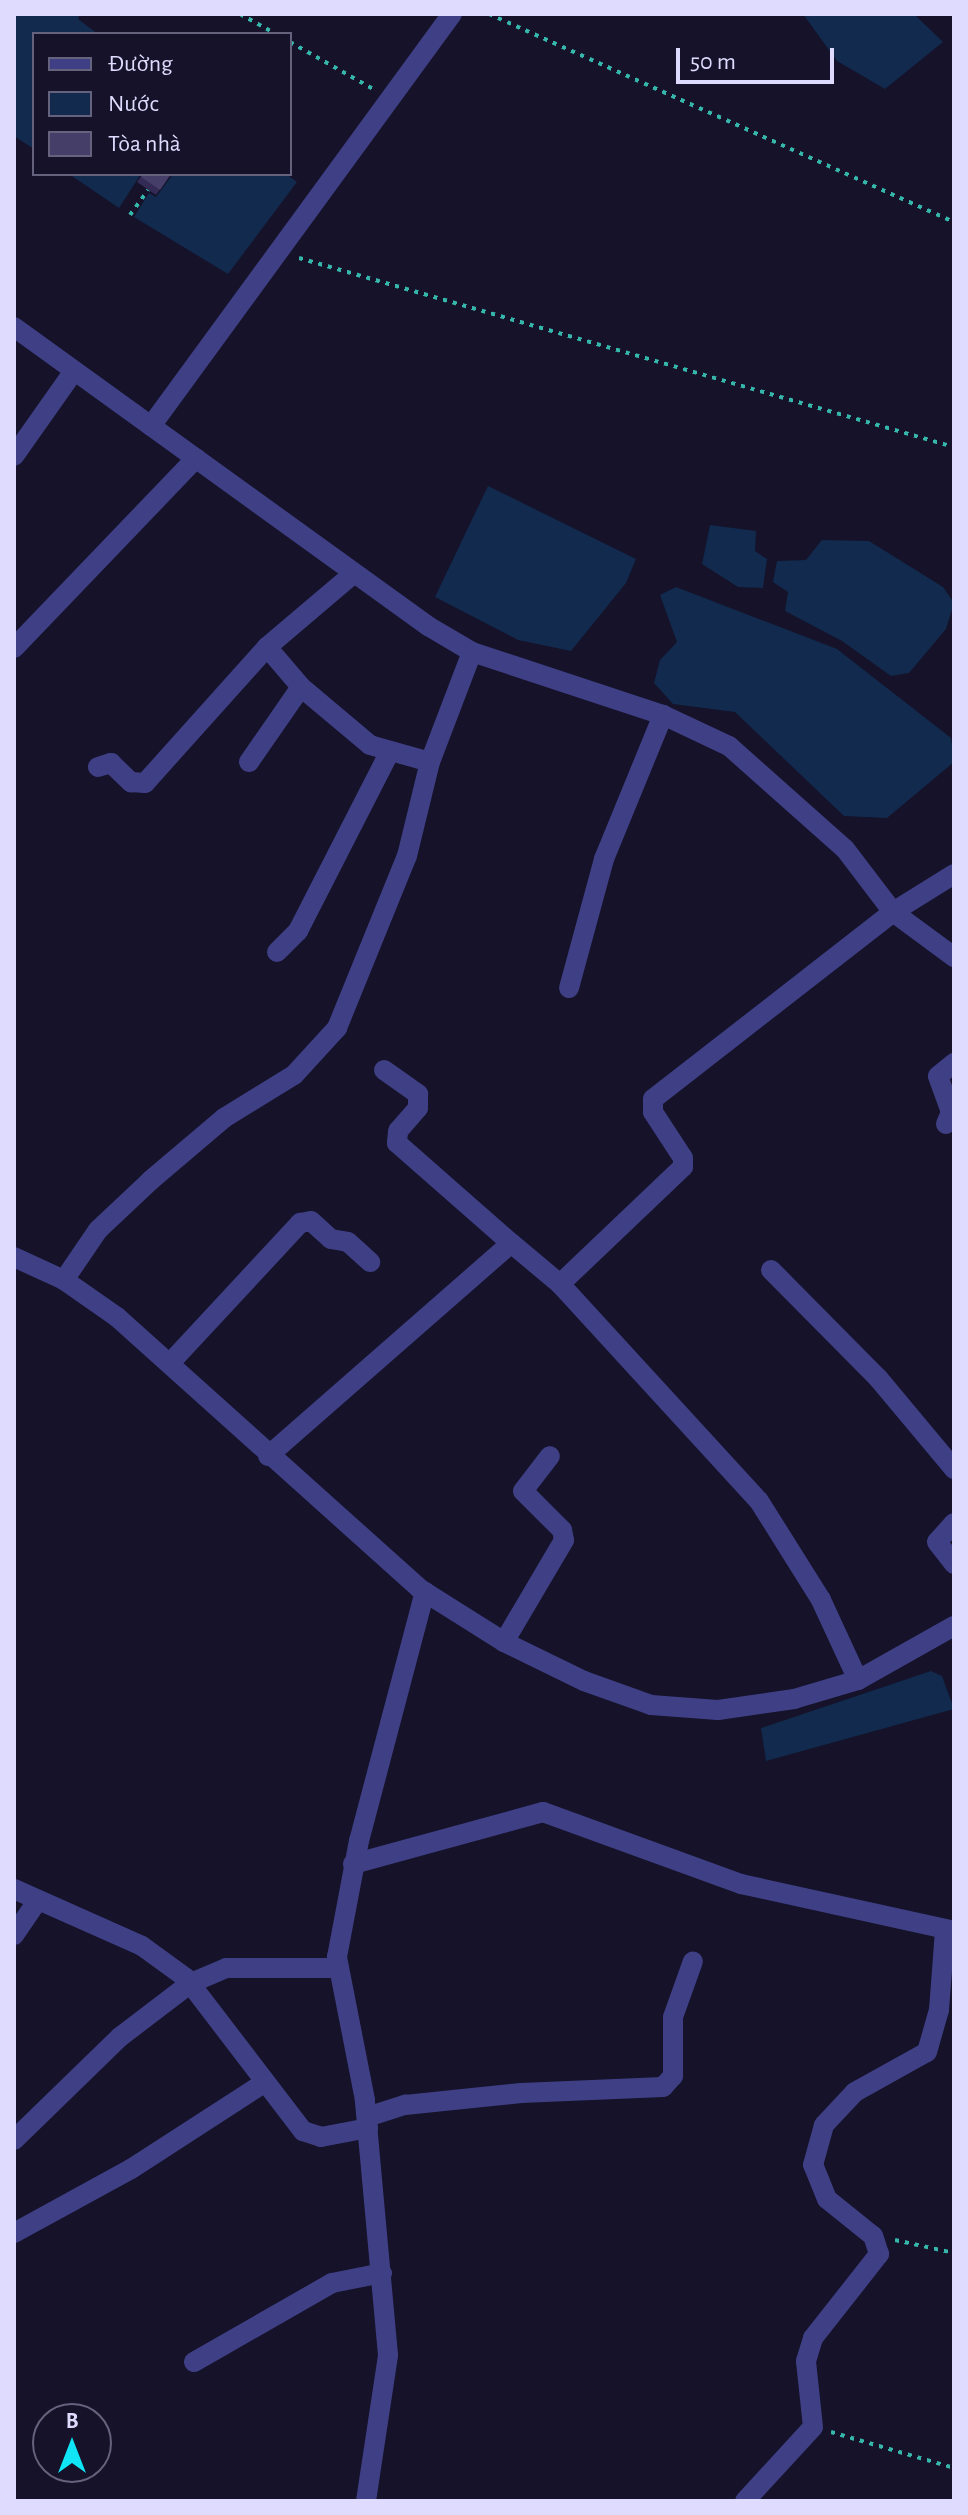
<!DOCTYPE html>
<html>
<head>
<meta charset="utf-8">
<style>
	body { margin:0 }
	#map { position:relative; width:968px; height:2515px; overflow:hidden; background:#151229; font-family:"Alegreya Sans",sans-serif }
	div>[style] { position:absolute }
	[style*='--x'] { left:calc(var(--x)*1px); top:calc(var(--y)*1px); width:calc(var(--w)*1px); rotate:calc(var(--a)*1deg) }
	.water>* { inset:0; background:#112a4d }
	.path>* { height:4px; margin-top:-2px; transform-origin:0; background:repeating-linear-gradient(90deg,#36b7ab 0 4px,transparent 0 10px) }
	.minor>* { height:20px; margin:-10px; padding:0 10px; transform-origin:10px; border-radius:10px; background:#3f3f86 }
	.wall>* { inset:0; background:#332b56 }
	.building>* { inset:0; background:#453e68 }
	span { translate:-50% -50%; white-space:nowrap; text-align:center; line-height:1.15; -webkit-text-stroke:6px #151229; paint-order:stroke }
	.frame { position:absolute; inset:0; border:16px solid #dedbfe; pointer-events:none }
	.legend { position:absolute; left:32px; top:32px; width:260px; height:144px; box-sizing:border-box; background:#151229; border:2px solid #65627e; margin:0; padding:10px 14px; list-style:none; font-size:24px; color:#dedbfe }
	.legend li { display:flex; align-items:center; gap:16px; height:40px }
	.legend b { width:40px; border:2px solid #65627e }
	.north { position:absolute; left:32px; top:2403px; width:80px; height:80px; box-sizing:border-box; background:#151229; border:2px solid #65627e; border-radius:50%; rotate:0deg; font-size:22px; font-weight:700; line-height:32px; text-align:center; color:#dedbfe }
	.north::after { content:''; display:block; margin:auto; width:28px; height:36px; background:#0fe5f5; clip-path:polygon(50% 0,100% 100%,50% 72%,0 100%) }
	.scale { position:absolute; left:676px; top:48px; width:158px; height:36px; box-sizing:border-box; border:4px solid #dedbfe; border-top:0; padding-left:10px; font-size:24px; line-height:28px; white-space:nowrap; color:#dedbfe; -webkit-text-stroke:6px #151229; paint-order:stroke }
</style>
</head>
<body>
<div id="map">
	<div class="water">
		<i style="clip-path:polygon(14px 14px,80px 14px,78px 19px,98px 34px,34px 34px,34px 149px,14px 136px)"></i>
		<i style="clip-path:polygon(803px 14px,914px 14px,943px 42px,885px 89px,837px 61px)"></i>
		<i style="clip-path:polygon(69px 174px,141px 174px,119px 208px)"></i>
		<i style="clip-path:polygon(173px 174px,286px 174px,297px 182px,228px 274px,134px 217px,149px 193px,156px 197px)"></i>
		<i style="clip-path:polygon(488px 486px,636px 559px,626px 583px,571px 651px,518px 640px,435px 597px)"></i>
		<i style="clip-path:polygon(710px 525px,756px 531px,755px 551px,767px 559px,763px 588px,738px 587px,702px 564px)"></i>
		<i style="clip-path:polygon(822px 540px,869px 541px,943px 587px,954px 603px,946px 629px,909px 673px,891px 676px,842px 641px,785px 611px,788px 592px,773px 582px,777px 561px,806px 560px)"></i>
		<i style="clip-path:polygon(676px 587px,837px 649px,951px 738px,954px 762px,887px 818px,844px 816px,735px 712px,673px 704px,654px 683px,660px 660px,677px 642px,660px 595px)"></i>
		<i style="clip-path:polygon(931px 1671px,942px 1676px,954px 1709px,766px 1761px,761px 1728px)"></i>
	</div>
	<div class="path">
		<i style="--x:240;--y:14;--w:41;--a:29.1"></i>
		<i style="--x:489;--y:14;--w:509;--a:24.1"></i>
		<i style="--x:290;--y:42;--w:98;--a:29.5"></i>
		<i style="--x:130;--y:215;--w:31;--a:-54"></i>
		<i style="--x:299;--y:258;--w:682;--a:16.1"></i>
		<i style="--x:895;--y:2240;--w:60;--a:12.4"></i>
		<i style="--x:831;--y:2432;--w:128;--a:16.3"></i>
	</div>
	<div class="minor">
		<i style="--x:14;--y:327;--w:511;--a:35.84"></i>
		<i style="--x:428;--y:626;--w:51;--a:30.6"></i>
		<i style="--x:472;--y:652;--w:201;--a:18.3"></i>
		<i style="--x:663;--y:715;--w:73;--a:25.2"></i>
		<i style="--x:729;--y:746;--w:155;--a:41.6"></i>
		<i style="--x:845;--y:849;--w:79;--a:52.7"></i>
		<i style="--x:893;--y:912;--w:76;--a:36.4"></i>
		<i style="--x:151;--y:426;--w:510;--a:-53.85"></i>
		<i style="--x:14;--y:456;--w:104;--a:-54.8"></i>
		<i style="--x:267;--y:647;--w:52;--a:49.6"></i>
		<i style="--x:301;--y:687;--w:90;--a:40"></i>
		<i style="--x:370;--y:745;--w:62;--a:15.8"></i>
		<i style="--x:14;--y:648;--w:263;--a:-46.2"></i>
		<i style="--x:249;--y:762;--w:91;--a:-55.3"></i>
		<i style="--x:98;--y:767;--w:14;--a:-17"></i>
		<i style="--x:111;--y:763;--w:28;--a:44"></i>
		<i style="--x:131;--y:782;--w:14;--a:4"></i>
		<i style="--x:145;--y:783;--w:183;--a:-48.1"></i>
		<i style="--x:267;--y:647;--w:113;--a:-40.3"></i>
		<i style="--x:277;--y:952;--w:30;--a:-45"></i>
		<i style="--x:298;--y:931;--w:200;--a:-62.9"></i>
		<i style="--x:569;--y:988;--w:134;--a:-74.8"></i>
		<i style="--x:604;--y:859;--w:156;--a:-67.7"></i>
		<i style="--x:384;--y:1070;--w:42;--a:35.2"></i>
		<i style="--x:418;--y:1094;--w:14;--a:90"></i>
		<i style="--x:418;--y:1108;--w:30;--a:131"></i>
		<i style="--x:398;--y:1131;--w:12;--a:95"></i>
		<i style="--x:397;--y:1143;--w:152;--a:41.3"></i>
		<i style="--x:946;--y:1124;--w:13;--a:-67"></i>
		<i style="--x:951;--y:1112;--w:38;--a:-110"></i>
		<i style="--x:938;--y:1076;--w:21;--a:-39"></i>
		<i style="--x:14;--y:1257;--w:55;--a:24.7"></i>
		<i style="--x:64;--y:1280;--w:65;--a:34.9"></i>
		<i style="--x:117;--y:1317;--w:407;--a:41.9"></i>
		<i style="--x:420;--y:1589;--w:99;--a:32.2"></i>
		<i style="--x:504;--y:1642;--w:89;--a:26"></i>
		<i style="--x:584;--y:1681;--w:71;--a:19.7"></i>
		<i style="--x:651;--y:1705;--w:67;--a:4.3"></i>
		<i style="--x:718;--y:1710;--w:77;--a:-8.2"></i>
		<i style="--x:794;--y:1699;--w:67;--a:-16.5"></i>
		<i style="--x:858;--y:1680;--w:110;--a:-29.4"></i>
		<i style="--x:771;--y:1270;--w:152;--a:45.3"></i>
		<i style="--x:878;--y:1378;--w:119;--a:50.1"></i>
		<i style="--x:64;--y:1280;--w:60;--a:-55.8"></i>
		<i style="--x:98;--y:1230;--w:73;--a:-43.3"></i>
		<i style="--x:151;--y:1180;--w:96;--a:-40.3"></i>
		<i style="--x:224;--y:1118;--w:82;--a:-31.6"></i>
		<i style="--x:294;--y:1075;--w:64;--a:-47.5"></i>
		<i style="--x:337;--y:1028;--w:186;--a:-67.9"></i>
		<i style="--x:407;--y:856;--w:97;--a:-76.3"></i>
		<i style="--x:430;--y:762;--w:118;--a:-69.1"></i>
		<i style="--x:560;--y:1284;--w:170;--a:-43.6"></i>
		<i style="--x:683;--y:1167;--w:9;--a:-90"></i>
		<i style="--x:683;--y:1158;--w:55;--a:-123.1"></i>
		<i style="--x:653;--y:1112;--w:13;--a:-90"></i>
		<i style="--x:653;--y:1099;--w:304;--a:-37.9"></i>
		<i style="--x:893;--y:912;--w:72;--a:-31.9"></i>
		<i style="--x:171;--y:1362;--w:190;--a:-47.1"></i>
		<i style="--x:300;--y:1223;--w:11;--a:-10"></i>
		<i style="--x:311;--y:1221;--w:27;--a:42"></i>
		<i style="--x:331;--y:1239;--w:17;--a:10"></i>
		<i style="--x:348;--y:1242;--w:30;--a:42"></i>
		<i style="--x:268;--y:1456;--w:323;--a:-41.2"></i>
		<i style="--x:511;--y:1243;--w:64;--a:39.9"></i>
		<i style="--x:560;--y:1284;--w:294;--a:47.5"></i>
		<i style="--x:759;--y:1501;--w:117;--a:57.9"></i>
		<i style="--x:821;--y:1600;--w:88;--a:65.2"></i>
		<i style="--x:954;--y:1523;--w:25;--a:132"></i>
		<i style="--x:937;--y:1542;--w:28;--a:52"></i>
		<i style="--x:504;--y:1642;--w:118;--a:-59.5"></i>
		<i style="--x:564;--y:1540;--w:10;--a:-101"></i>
		<i style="--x:562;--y:1530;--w:55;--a:-135"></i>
		<i style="--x:523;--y:1491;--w:44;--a:-52.4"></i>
		<i style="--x:353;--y:1864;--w:197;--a:-15.3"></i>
		<i style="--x:543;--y:1812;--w:211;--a:20"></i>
		<i style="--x:741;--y:1884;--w:218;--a:12.4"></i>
		<i style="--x:14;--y:1889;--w:140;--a:24"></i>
		<i style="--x:142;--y:1946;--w:54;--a:36"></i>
		<i style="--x:186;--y:1978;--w:193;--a:52.6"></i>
		<i style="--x:303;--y:2131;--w:19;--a:18"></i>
		<i style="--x:321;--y:2137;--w:48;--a:-10.8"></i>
		<i style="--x:14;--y:1935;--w:42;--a:-55.6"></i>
		<i style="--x:367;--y:2117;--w:40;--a:-18"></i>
		<i style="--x:405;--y:2105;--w:117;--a:-5.9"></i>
		<i style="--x:521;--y:2093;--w:142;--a:-2.4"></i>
		<i style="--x:663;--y:2087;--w:15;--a:-48"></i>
		<i style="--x:673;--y:2076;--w:59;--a:-90"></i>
		<i style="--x:673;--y:2017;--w:59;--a:-70.3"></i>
		<i style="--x:14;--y:2140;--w:148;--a:-44.2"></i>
		<i style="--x:120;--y:2037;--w:89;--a:-37.3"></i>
		<i style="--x:191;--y:1983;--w:38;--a:-23"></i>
		<i style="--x:226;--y:1968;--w:112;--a:0"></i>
		<i style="--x:14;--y:2233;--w:133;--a:-28.7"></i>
		<i style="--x:131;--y:2169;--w:158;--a:-32.9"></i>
		<i style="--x:194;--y:2362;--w:159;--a:-29.8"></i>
		<i style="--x:332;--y:2283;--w:51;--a:-11.3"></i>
		<i style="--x:366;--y:2501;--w:148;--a:-81.4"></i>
		<i style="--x:388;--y:2355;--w:256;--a:-95.2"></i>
		<i style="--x:365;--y:2100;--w:146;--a:-101.1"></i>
		<i style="--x:337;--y:1957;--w:118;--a:-79.3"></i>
		<i style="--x:359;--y:1841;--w:258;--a:-75.2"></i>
		<i style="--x:745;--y:2501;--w:100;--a:-47.4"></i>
		<i style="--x:813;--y:2427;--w:66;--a:-96.1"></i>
		<i style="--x:806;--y:2361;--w:24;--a:-73"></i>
		<i style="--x:813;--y:2338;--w:107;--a:-51.8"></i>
		<i style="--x:879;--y:2254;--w:19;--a:-108"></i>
		<i style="--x:873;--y:2236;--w:59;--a:-141.2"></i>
		<i style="--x:827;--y:2199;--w:37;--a:-112"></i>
		<i style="--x:813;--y:2165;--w:41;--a:-74.6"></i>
		<i style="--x:824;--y:2125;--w:45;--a:-46.8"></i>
		<i style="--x:855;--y:2092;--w:82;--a:-29.1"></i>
		<i style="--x:927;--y:2052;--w:44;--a:-74.1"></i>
		<i style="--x:939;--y:2010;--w:80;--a:-85.7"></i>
	</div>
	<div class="wall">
		<i style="clip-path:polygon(143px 174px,171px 174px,156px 195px,137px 182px)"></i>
	</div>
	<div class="building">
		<i style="clip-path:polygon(143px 174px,171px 174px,160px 190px,141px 177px)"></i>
	</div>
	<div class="frame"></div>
	<ul class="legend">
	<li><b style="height:10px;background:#3f3f86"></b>Đường</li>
	<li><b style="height:22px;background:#112a4d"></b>Nước</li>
	<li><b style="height:22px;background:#453e68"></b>Tòa nhà</li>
	</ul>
	<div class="north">B</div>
	<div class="scale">50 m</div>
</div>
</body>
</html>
